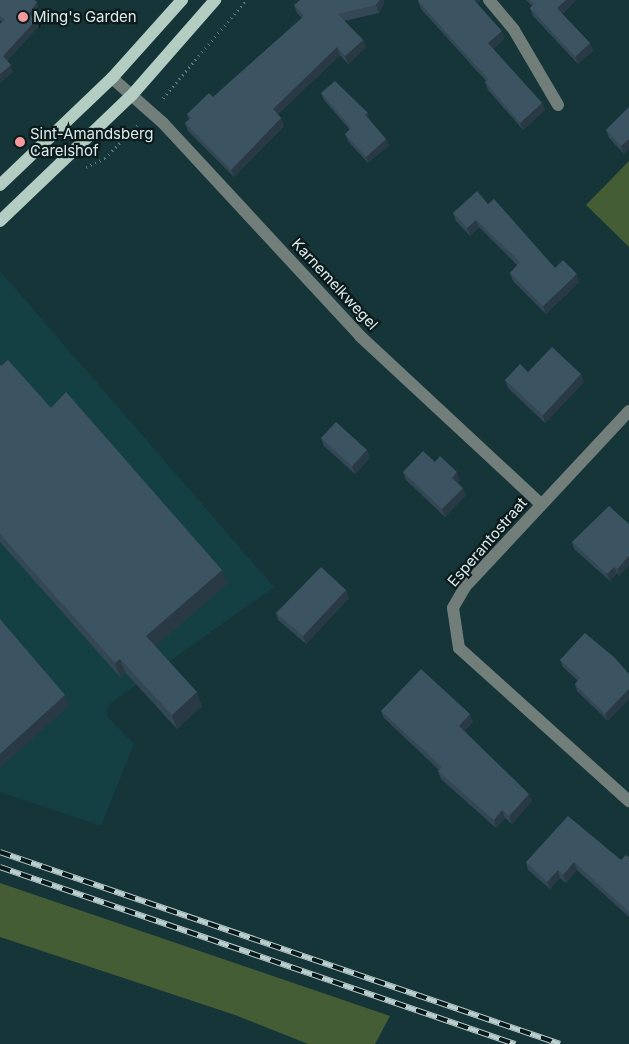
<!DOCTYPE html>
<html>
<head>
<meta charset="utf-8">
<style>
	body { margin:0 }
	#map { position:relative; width:629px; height:1044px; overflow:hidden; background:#153538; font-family:Inter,sans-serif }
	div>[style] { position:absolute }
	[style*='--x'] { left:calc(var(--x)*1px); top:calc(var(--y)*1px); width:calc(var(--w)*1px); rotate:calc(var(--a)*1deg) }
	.built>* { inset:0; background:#144044 }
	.green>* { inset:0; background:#455d34 }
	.path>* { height:3px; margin-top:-1.5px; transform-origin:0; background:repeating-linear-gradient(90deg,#5f7a7c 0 1px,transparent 0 5px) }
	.minor>* { height:12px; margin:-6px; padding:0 6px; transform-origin:6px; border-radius:6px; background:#717e79 }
	.major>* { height:12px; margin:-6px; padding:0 6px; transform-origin:6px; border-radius:6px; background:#b3cdc2 }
	.rail>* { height:5.5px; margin-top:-2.75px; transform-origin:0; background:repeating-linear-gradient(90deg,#0c1a1b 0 11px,#bacecf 0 22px); box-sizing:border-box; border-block:1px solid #bacecf }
	.wall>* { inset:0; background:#344754 }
	.shaded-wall>* { inset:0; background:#2a3a45 }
	.building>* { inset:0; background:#3c5362 }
	.dots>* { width:14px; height:14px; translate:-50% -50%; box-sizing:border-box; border:2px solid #0c1a1b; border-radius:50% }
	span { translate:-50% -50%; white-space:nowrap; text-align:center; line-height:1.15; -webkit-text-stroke:4.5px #0c1a1b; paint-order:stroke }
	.poi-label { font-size:15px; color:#d9ebec }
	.left { translate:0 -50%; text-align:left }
	.street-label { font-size:15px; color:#d9ebec }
</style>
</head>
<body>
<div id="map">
	<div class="built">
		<i style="clip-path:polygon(0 271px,274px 587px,108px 705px,107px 716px,134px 744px,101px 826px,0 792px)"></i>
	</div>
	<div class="green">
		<i style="clip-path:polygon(629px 161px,629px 247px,586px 205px)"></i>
		<i style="clip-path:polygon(0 883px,390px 1016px,375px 1044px,308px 1044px,235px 1015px,0 937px)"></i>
	</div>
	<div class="path">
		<i style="--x:163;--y:98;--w:128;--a:-49.7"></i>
		<i style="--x:86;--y:167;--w:21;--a:-25"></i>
		<i style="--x:105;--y:158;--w:46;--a:-45.9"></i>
	</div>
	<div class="minor">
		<i style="--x:489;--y:0;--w:39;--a:50"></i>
		<i style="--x:514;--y:30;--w:87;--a:59.6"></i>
		<i style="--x:112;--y:78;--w:68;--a:41.4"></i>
		<i style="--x:163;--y:123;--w:290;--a:47.2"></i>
		<i style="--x:360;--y:336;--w:247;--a:42.9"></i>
		<i style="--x:629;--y:411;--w:241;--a:133"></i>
		<i style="--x:465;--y:587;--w:24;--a:120"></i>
		<i style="--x:453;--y:608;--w:40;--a:81.5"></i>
		<i style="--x:459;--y:648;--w:229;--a:42"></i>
	</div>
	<div class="major">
		<i style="--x:0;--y:185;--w:155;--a:-43.7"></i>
		<i style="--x:112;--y:78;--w:105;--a:-48.1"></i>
		<i style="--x:0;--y:221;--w:181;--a:-43.7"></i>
		<i style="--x:131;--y:96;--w:128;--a:-48.8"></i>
	</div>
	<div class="rail">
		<i style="--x:0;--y:852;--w:592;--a:18.92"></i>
		<i style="--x:0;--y:867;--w:545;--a:18.97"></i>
	</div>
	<div class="wall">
		<i style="clip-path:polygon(0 0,39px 9px,33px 18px,36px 20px,38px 27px,7px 61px,13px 72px,0 83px,0 24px,2px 22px,0 20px)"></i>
		<i style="clip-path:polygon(300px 0,384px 0,384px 3px,379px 13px,344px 21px,363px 40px,366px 47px,348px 64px,340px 55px,278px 114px,281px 118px,284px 126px,234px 177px,188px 131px,185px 123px,189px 119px,187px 114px,213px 97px,302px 18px,297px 13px,294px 5px)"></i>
		<i style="clip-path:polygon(419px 0,480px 0,478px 4px,504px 39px,493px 49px,542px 103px,545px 110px,523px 130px,488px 90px,485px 82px,486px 81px,421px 9px,418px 1px)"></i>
		<i style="clip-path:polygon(526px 0,576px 0,562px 14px,590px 43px,593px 51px,578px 64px,533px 16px,530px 8px,532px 6px)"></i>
		<i style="clip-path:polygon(321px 93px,370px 120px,386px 139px,389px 145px,368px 163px,348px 141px,345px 134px,350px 130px,324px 100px)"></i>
		<i style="clip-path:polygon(629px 107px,629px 149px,624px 154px,609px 138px,606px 130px)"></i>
		<i style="clip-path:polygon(488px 204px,555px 268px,579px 282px,546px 314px,513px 281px,510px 273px,517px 265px,479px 227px,470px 236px,456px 221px,453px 213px)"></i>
		<i style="clip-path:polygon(0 365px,227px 584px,155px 646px,202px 706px,177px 729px,125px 672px,120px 677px,0 542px)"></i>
		<i style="clip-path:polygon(528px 372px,584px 382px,545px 423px,508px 388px,505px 380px)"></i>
		<i style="clip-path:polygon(321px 438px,370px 458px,355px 474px,324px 446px)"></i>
		<i style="clip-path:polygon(435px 462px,460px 480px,458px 483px,466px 495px,445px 517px,406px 480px,403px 472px)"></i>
		<i style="clip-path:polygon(629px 524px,619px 576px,617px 573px,610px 581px,574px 549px,572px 542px)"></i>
		<i style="clip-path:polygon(346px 590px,349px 598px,306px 644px,278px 620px,276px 613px)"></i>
		<i style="clip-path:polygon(585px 633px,608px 721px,577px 691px,575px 684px,578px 681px,563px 667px,560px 660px)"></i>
		<i style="clip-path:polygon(381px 711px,473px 722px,464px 731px,532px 801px,512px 824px,505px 818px,496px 828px,441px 779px,438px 771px,439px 770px,384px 718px)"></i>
		<i style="clip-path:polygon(629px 857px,629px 917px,577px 870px,566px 883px,560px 878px,550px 889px,528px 870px,526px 862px,621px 860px)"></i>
	</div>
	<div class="shaded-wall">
		<i style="clip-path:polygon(379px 0,384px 0,384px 3px,379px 13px,376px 5px)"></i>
		<i style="clip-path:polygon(474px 0,480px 0,477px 7px)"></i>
		<i style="clip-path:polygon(566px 0,576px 0,560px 16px,557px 8px)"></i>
		<i style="clip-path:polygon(37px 2px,39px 9px,31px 20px,29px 14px)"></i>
		<i style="clip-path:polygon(36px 20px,38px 27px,5px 63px,3px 56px)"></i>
		<i style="clip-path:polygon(502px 31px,504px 39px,490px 51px,488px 43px)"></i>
		<i style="clip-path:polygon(363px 40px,366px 47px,348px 64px,345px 56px)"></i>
		<i style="clip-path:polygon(590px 43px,593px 51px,578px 64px,575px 57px)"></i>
		<i style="clip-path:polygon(337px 47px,340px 55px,276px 116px,273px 109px)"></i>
		<i style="clip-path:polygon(11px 65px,13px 72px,0 83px,0 74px)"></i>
		<i style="clip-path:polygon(542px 103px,545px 110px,523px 130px,520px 123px)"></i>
		<i style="clip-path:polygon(368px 113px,370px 120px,368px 122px,365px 115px)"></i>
		<i style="clip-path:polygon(281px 118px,284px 126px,234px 177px,231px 170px)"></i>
		<i style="clip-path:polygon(386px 139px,389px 145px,368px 163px,366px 157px)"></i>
		<i style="clip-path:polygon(629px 139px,629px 149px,624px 154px,621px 146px)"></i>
		<i style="clip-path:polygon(476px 220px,479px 227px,470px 236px,467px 228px)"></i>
		<i style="clip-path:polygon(577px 274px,579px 282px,546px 314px,543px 306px)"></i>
		<i style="clip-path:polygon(581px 374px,584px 382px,545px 423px,543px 415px)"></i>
		<i style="clip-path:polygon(367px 450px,370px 458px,355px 474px,352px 466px)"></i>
		<i style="clip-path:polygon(457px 472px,460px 480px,455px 486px,452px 478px)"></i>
		<i style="clip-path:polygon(463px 488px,466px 495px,445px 517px,442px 509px)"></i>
		<i style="clip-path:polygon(629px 556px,629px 566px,619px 576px,617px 569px)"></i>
		<i style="clip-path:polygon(614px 567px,617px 573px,610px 581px,607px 574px)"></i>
		<i style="clip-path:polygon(222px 570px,227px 584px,151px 650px,146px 636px)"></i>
		<i style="clip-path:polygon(346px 590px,349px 598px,306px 644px,303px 636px)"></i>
		<i style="clip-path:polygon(120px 659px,125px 672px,120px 677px,115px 663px)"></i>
		<i style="clip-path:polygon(629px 689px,629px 699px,608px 721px,605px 714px)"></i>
		<i style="clip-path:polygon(197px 692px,202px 706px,177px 729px,172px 715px)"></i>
		<i style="clip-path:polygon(65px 695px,69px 706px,0 768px,0 754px)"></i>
		<i style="clip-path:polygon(470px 714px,473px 722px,462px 734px,459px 726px)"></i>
		<i style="clip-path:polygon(529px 794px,532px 801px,512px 824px,509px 816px)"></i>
		<i style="clip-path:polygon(502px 810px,505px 818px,496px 828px,494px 820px)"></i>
		<i style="clip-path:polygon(574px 862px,577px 870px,566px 883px,563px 875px)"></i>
		<i style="clip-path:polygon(558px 870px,560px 878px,550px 889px,547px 882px)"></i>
	</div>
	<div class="building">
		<i style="clip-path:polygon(0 0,35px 0,37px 2px,29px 14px,36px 20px,3px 56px,11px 65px,0 74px,0 24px,5px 20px,0 16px)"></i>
		<i style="clip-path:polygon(300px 0,379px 0,376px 5px,338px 14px,363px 40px,345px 56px,337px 47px,273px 109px,281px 118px,231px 170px,185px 123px,191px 118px,187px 114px,209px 93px,213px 97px,304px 16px,294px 5px)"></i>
		<i style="clip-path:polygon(419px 0,474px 0,502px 31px,488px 43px,542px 103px,520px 123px,485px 82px,488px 79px,418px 1px)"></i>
		<i style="clip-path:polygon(530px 0,566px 0,557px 8px,590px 43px,575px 57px,530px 8px,534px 4px)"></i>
		<i style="clip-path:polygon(335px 81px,368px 113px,365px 115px,386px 139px,366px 157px,345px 134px,351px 128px,321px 93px)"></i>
		<i style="clip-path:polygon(629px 107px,629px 139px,621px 146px,606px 130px)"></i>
		<i style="clip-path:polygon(477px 191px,488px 204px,494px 199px,555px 268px,563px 260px,577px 274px,543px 306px,510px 273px,520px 262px,476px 220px,467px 228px,453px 213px)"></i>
		<i style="clip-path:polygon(552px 347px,581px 374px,543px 415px,505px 380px,520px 364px,528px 372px)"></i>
		<i style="clip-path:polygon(8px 360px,51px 408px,66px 392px,222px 570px,146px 636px,197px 692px,172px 715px,120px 659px,115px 663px,0 534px,0 365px,1px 366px)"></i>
		<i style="clip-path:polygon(336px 422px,367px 450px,352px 466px,321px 438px)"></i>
		<i style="clip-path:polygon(423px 451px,435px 462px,440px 456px,457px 472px,452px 478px,463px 488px,442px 509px,403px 472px)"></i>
		<i style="clip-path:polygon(609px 506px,629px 524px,629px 556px,617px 569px,614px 567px,607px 574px,572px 542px)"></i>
		<i style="clip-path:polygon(321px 567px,346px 590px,303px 636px,276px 613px)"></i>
		<i style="clip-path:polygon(0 619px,65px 695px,0 754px)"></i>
		<i style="clip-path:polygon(585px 633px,615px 658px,629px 674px,629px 689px,605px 714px,575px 684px,580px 678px,560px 660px)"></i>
		<i style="clip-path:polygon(421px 669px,470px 714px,459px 726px,529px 794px,509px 816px,502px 810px,494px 820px,438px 771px,442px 767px,381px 711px)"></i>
		<i style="clip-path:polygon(568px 816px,621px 860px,626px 855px,629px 857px,629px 912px,574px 862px,563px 875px,558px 870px,547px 882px,526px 862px)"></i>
	</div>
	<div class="dots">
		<i style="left:23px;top:17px;background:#f59b9e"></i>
		<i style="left:20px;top:142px;background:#f59b9e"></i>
	</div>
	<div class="poi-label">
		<span class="left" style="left:33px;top:17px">Ming's Garden</span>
		<span class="left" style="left:30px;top:142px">Sint-Amandsberg<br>Carelshof</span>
	</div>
	<div class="street-label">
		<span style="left:335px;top:284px;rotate:47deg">Karnemelkwegel</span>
		<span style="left:487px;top:542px;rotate:-49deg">Esperantostraat</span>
	</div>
</div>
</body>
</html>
